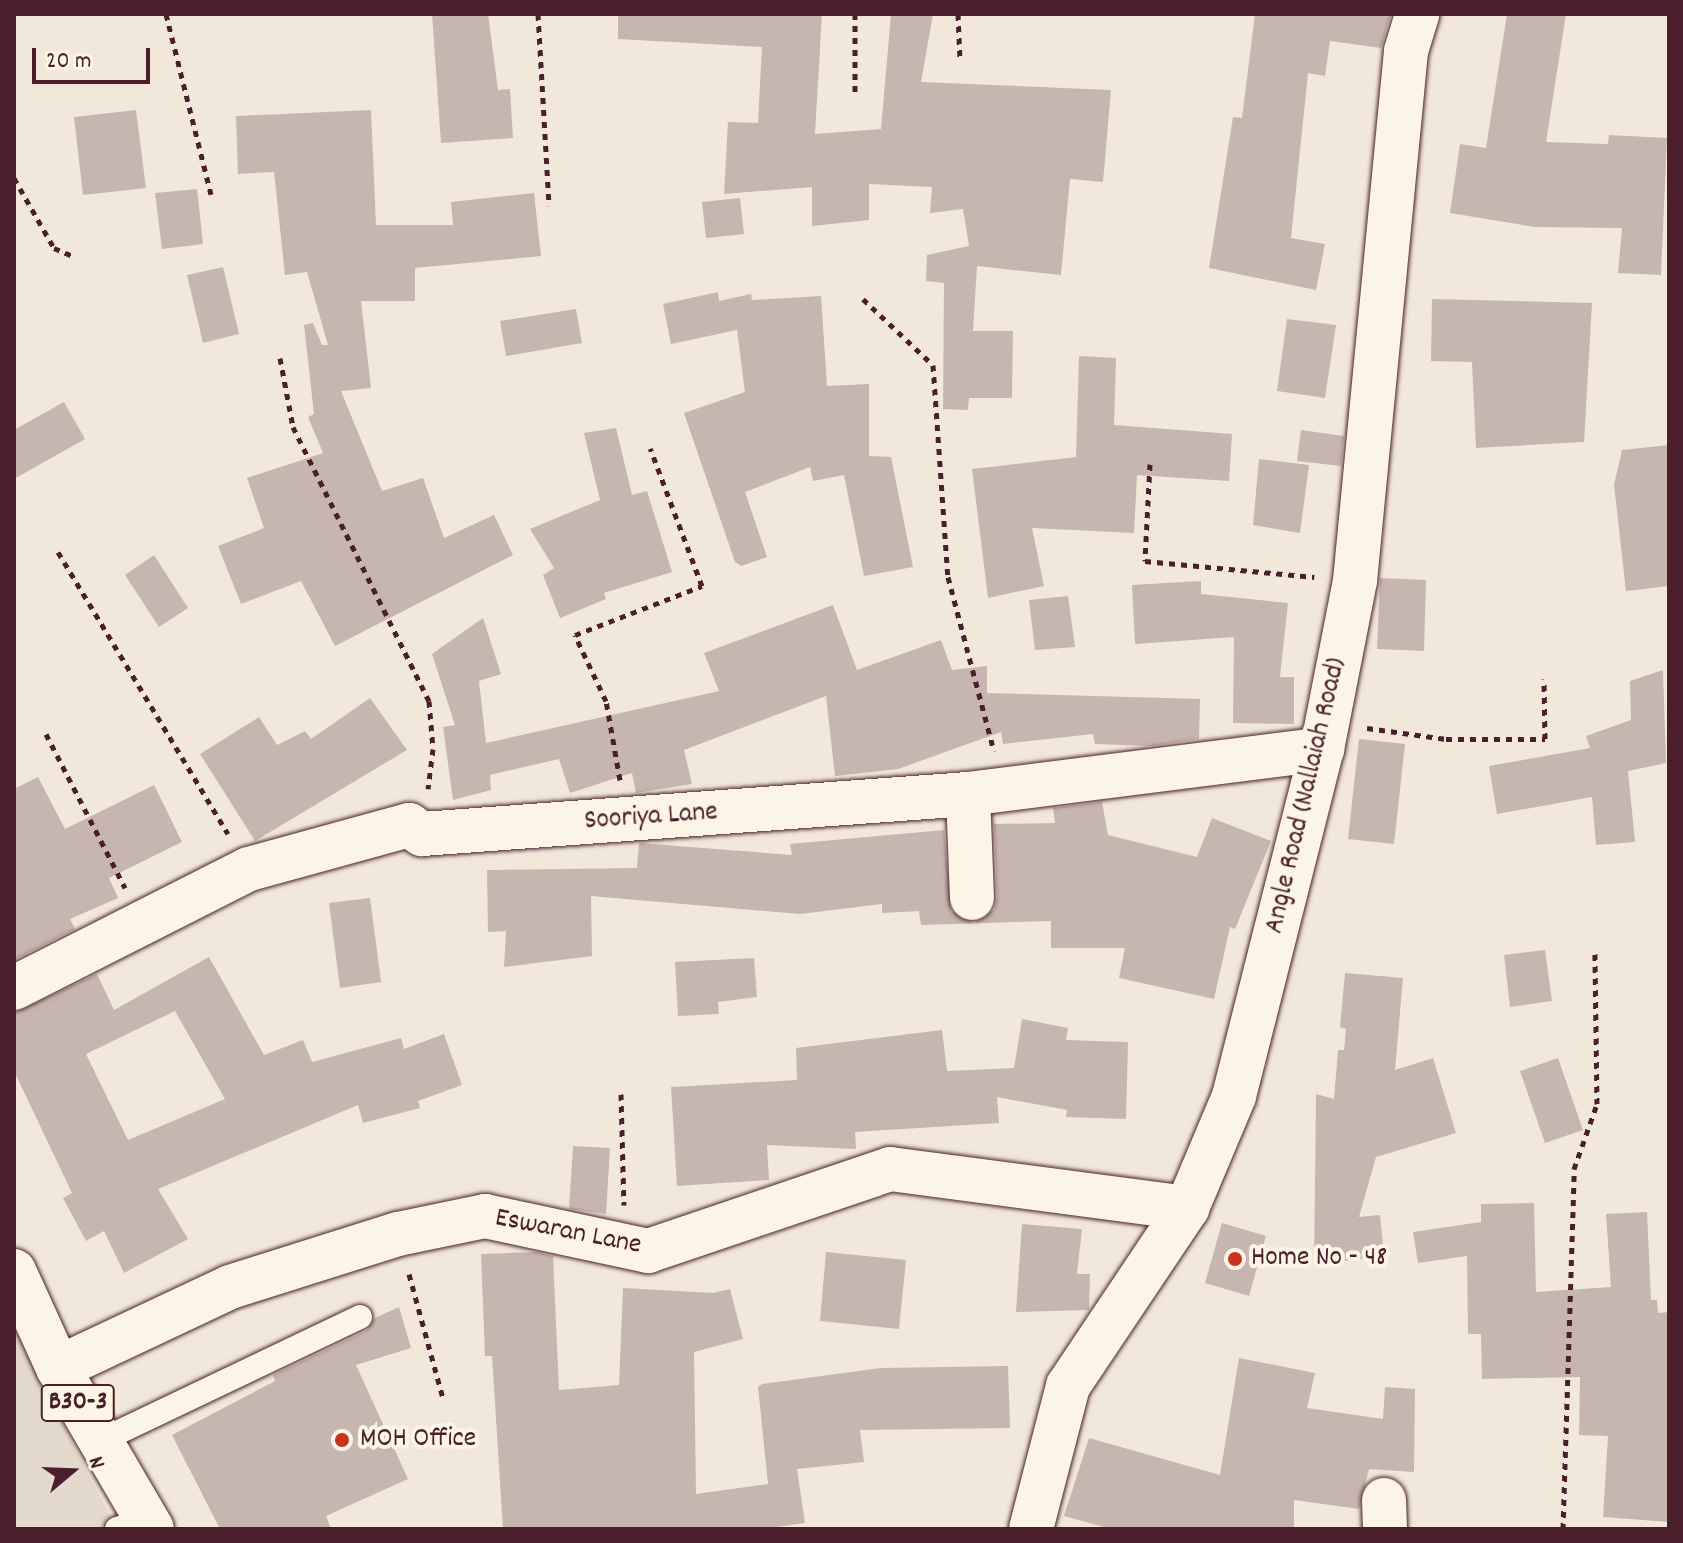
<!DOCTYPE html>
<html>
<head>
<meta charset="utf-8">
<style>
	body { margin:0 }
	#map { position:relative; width:1683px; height:1543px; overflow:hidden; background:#f1e8da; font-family:Dekko,sans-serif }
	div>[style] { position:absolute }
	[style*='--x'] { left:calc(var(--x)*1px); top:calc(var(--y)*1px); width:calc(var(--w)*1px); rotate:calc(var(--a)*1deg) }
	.built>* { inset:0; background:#e4d9cd }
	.building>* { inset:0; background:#c7b6af }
	.path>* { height:5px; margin-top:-2.5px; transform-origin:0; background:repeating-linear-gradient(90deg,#4a1f2b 0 6px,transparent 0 12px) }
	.roads { filter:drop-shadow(0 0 2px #4a1f2b) drop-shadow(0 0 2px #4a1f2b) }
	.lane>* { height:24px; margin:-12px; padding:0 12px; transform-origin:12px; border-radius:12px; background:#fcf5e5 }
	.street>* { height:44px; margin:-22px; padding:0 22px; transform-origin:22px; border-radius:22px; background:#fcf5e5 }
	.primary>* { height:44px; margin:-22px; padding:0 22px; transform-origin:22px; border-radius:22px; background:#fcf5e5 }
	.dots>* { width:22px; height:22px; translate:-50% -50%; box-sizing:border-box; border:4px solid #fcf5e5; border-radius:50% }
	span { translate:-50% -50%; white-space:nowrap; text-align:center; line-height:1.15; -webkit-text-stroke:8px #fcf5e5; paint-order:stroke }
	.shield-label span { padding:2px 6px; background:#fcf5e5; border:2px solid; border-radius:6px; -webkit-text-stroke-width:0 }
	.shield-label { font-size:26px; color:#4a1f2b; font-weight:700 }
	.street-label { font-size:28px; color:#4a1f2b }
	.poi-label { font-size:28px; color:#4a1f2b }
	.left { translate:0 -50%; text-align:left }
	.frame { position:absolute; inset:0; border:16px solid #4a1f2b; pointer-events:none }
	.north { position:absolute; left:32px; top:1431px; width:80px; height:80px; -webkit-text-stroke:6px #fcf5e5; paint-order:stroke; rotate:71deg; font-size:22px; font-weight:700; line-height:32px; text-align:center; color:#4a1f2b }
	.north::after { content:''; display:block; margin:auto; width:28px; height:36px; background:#4a1f2b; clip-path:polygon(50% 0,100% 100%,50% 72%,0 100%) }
	.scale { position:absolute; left:32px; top:48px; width:118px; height:36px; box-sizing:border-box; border:4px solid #4a1f2b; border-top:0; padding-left:10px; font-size:24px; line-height:28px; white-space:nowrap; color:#4a1f2b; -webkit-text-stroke:6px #fcf5e5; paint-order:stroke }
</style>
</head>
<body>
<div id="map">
	<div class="built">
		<i style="clip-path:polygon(14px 1328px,50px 1400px,117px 1529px,14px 1529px)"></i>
	</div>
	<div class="building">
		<i style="clip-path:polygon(432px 14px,488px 14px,498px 90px,510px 89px,513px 138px,441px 143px)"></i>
		<i style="clip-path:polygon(618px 14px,822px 14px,815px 134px,881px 129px,891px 14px,933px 14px,921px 82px,1111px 90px,1103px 182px,1070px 179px,1061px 275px,977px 266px,973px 331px,1013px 331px,1012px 398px,969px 398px,968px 410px,943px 409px,944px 283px,926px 281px,927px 255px,969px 246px,963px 209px,930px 213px,932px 187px,869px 184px,869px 220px,812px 226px,812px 187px,724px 194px,728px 122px,758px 123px,762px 47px,618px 39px)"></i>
		<i style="clip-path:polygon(1255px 14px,1391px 14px,1381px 48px,1330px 41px,1325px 76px,1308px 73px,1291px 238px,1325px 244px,1316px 290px,1209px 268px,1233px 117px,1242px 118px)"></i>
		<i style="clip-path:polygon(1507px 14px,1566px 14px,1546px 142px,1608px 144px,1609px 135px,1667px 138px,1661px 275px,1618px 273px,1622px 228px,1535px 227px,1450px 213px,1460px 144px,1486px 148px)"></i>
		<i style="clip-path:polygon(136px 110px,146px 188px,83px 195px,74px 117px)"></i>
		<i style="clip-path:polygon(371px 110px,376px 225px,453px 225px,451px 202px,534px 193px,541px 256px,415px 268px,415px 301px,361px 301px,371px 388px,341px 391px,382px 491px,423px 478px,444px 538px,494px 515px,513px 555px,335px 646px,301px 581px,241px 604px,218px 546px,264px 528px,247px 478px,323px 453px,308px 417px,314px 414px,304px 325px,313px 323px,322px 345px,328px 345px,307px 272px,285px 275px,274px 172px,238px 174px,236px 116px)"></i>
		<i style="clip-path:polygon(197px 189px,203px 244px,162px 249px,155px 193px)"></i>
		<i style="clip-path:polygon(740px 198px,744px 234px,706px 238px,702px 202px)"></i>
		<i style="clip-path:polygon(223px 267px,239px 334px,203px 343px,187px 275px)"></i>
		<i style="clip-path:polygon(718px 292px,719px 301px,751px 294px,752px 300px,821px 296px,827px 386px,869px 384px,869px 456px,891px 457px,913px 567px,864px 576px,844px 475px,813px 481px,810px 467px,745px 492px,767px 557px,741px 566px,735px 562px,684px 413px,745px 392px,737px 330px,671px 344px,663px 304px)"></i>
		<i style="clip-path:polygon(1432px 299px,1592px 303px,1584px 442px,1476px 448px,1472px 362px,1431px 361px)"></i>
		<i style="clip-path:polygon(576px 309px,582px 343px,506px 356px,500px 321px)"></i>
		<i style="clip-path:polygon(1287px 319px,1336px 325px,1325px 398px,1277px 391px)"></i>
		<i style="clip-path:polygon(1079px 356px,1116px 358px,1114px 425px,1232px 434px,1229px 481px,1137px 475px,1134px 533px,1032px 528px,1044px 586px,988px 598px,972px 469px,1076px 457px)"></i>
		<i style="clip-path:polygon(64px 402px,85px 439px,14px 479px,14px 430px)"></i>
		<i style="clip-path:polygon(616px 428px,632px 495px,647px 491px,672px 572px,604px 593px,606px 599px,560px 618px,543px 575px,554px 568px,530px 529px,600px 500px,584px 433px)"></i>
		<i style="clip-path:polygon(1301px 430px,1344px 436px,1341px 466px,1297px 461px)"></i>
		<i style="clip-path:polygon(1669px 445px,1669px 586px,1626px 591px,1614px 485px,1622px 450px)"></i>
		<i style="clip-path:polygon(1259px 459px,1309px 465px,1300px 533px,1253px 525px)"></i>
		<i style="clip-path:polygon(154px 555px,188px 608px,159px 627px,125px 575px)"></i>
		<i style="clip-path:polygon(1380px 578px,1426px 580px,1424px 651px,1377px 649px)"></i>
		<i style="clip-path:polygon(1201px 581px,1201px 594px,1288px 603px,1280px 677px,1294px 677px,1294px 724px,1233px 723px,1234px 637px,1135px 644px,1132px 585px)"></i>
		<i style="clip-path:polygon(1068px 596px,1075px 647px,1035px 650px,1029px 600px)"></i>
		<i style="clip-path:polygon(833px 605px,857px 670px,941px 640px,952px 670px,987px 666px,987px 693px,1200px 699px,1199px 739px,1151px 746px,1095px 744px,1093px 734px,1003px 744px,1001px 732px,898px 769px,835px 776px,826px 696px,684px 750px,692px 784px,636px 793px,632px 773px,570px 793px,559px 759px,490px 775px,491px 790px,453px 800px,443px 727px,455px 725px,432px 654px,483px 618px,501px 674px,479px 681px,486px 743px,719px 691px,704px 653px)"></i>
		<i style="clip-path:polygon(1663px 670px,1666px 763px,1628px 771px,1635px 842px,1596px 845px,1592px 797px,1497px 814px,1489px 766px,1590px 748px,1586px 736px,1631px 720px,1630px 681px)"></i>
		<i style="clip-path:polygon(370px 698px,407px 750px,255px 841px,200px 754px,259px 717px,277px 745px,305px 731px,311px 739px)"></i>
		<i style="clip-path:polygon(1359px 739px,1405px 744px,1394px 844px,1348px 839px)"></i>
		<i style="clip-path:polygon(38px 777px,65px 829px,154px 785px,182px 842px,109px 878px,118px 898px,70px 919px,75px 929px,14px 960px,14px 789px)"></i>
		<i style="clip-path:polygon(1102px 802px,1108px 835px,1197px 857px,1212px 818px,1271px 841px,1235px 929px,1230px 927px,1214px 999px,1119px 978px,1125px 948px,1051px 948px,1051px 921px,921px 925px,919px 911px,882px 913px,882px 904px,800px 914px,591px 896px,592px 956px,504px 967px,506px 931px,488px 932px,487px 870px,637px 868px,639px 843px,792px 855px,790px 844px,944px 830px,951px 911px,974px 923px,994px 910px,997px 898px,994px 824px,1055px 823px,1053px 808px)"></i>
		<i style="clip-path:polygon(370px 898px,381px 982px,340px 988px,329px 903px)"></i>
		<i style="clip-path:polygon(1545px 950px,1552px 1001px,1510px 1007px,1504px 955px)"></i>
		<i style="clip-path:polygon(evenodd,209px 957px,264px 1055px,303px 1040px,312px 1062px,401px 1038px,404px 1049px,444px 1034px,462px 1085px,418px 1101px,420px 1108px,363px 1123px,358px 1105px,158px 1189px,188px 1239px,124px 1273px,104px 1231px,86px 1241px,63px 1198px,72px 1193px,14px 1071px,14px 1013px,97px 974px,114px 1010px,209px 957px,175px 1011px,225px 1099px,128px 1140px,86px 1054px,175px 1011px)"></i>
		<i style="clip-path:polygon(754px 958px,757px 997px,718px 1002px,719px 1014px,678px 1016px,675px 962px)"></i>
		<i style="clip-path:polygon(1345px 973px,1403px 978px,1395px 1070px,1433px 1058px,1456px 1133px,1376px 1157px,1359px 1217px,1380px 1215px,1384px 1255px,1314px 1266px,1316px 1094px,1334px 1099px,1338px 1050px,1344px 1050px,1346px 1029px,1340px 1027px)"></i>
		<i style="clip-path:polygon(1022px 1019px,1068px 1028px,1066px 1040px,1128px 1042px,1126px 1119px,1066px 1117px,1067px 1110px,997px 1097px,999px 1123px,855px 1132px,856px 1149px,767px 1145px,769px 1180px,677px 1186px,671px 1087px,797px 1080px,796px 1048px,942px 1030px,947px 1071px,1014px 1068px)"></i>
		<i style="clip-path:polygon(1558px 1058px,1583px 1130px,1545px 1143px,1520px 1071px)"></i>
		<i style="clip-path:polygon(573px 1146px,610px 1148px,606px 1214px,569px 1209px)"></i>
		<i style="clip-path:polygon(1534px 1203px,1536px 1292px,1611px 1287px,1606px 1214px,1647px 1212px,1651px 1300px,1657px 1300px,1658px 1313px,1669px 1312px,1669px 1522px,1603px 1517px,1608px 1436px,1579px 1435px,1580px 1377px,1482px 1379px,1481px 1334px,1468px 1334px,1467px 1256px,1418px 1263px,1413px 1232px,1481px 1222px,1481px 1204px)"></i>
		<i style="clip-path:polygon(1222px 1223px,1266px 1236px,1249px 1296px,1205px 1283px)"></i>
		<i style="clip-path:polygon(1022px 1224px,1082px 1229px,1077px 1274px,1090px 1274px,1089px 1310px,1016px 1312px)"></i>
		<i style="clip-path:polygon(536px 1252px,553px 1256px,559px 1390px,619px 1385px,623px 1288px,713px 1293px,730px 1289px,743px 1339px,694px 1352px,696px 1494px,768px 1484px,758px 1387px,762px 1384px,881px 1368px,1008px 1366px,1010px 1428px,860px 1430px,864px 1462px,797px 1469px,805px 1523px,763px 1529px,503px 1529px,492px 1356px,485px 1356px,481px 1254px)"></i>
		<i style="clip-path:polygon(826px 1252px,906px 1260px,899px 1329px,820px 1321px)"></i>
		<i style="clip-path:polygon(399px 1307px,411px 1348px,356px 1365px,408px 1479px,326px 1516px,331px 1529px,220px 1529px,172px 1435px,275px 1381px,273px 1375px,366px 1331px,375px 1318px)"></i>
		<i style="clip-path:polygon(1239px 1358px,1315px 1373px,1307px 1408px,1383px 1419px,1385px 1387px,1415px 1389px,1414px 1472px,1369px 1469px,1359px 1509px,1294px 1500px,1294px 1529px,1111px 1529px,1064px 1516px,1089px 1438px,1220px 1475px)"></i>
	</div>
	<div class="path">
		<i style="--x:166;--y:14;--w:186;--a:76"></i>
		<i style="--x:538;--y:14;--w:192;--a:86.7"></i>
		<i style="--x:855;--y:14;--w:80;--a:90"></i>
		<i style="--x:958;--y:14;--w:45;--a:87.5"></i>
		<i style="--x:14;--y:178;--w:81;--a:60.3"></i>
		<i style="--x:54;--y:248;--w:21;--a:23"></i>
		<i style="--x:863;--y:299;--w:96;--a:43.3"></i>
		<i style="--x:933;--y:365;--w:213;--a:86"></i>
		<i style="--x:948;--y:577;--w:180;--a:75.2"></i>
		<i style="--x:280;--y:358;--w:70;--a:79.3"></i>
		<i style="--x:293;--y:427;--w:306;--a:63.6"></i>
		<i style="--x:429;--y:701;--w:48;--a:85.2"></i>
		<i style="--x:433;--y:749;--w:40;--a:97.1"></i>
		<i style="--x:1150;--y:464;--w:97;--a:93"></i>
		<i style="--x:1145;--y:561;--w:170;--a:5.4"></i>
		<i style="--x:58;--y:552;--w:329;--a:58.9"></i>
		<i style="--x:1367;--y:728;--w:80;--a:7.9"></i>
		<i style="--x:1446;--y:739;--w:99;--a:0"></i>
		<i style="--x:1545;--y:739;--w:60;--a:-91"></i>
		<i style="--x:46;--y:734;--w:173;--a:62.8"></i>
		<i style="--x:620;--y:780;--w:80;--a:-100"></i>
		<i style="--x:606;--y:701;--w:73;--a:-115.2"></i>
		<i style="--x:575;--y:635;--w:136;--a:-21.1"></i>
		<i style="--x:702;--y:586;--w:147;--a:-110.6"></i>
		<i style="--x:621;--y:1094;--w:111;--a:88.5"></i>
		<i style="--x:409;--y:1274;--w:129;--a:74.7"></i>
		<i style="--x:1563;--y:1529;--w:360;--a:-88.2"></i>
		<i style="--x:1574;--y:1169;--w:69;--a:-70.5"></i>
		<i style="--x:1597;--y:1104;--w:152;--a:-90.8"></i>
	</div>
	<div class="roads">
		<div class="lane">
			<i style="--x:100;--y:1441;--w:288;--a:-25.5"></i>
			<i style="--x:117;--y:1529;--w:31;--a:-17"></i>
		</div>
		<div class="street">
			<i style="--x:968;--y:794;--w:104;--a:87.8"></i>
			<i style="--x:14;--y:988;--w:263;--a:-26.9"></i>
			<i style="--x:249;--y:869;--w:166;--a:-15.4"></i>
			<i style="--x:409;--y:825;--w:16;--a:35"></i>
			<i style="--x:422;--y:834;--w:547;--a:-4.19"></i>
			<i style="--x:968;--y:794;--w:357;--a:-7.2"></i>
			<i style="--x:58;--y:1368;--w:190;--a:-25.2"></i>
			<i style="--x:230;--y:1287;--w:176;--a:-17.5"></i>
			<i style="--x:398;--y:1234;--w:89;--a:-11.7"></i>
			<i style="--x:485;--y:1216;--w:167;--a:12.1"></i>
			<i style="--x:648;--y:1251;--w:256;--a:-18.7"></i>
			<i style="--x:890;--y:1169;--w:300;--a:7.5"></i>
			<i style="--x:1384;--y:1500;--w:29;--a:88"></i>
			<i style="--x:1031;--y:1529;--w:148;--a:-75.5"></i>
			<i style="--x:1068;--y:1386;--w:214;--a:-56.2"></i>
			<i style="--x:1187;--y:1208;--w:121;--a:-67.2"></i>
			<i style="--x:1234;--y:1096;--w:358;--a:-75.8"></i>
			<i style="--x:1322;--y:749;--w:171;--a:-78.9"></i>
			<i style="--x:1355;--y:581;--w:532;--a:-84.5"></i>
			<i style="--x:1406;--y:51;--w:39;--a:-73"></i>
		</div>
		<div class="primary">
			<i style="--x:14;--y:1271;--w:107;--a:65.6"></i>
			<i style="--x:58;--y:1368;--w:186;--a:59.7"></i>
		</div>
	</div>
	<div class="dots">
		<i style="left:1235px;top:1259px;background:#c8321e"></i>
		<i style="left:342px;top:1440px;background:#c8321e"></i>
	</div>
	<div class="shield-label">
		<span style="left:78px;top:1403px">B30-3</span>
	</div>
	<div class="street-label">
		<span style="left:1307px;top:796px;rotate:-77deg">Angle Road (Nallaiah Road)</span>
		<span style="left:651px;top:818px;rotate:-4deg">Sooriya Lane</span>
		<span style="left:568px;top:1233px;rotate:11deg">Eswaran Lane</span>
	</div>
	<div class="poi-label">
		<span class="left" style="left:1251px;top:1259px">Home No - 48</span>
		<span class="left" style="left:360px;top:1440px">MOH Office</span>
	</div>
	<div class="frame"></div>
	<div class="north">N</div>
	<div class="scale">20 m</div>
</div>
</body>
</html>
